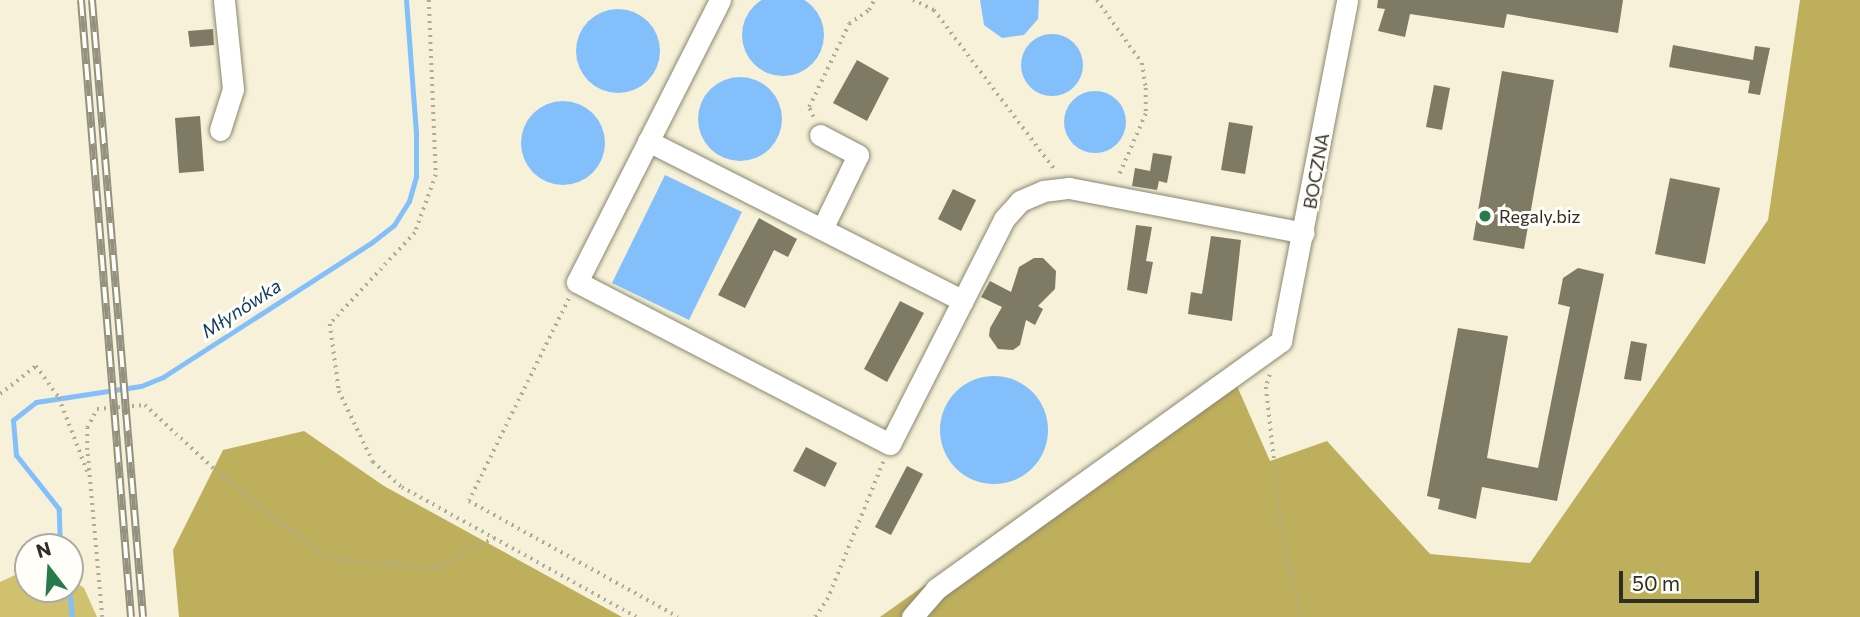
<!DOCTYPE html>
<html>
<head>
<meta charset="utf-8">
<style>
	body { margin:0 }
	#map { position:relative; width:1860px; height:617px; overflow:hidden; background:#f6f1d8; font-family:Commissioner,sans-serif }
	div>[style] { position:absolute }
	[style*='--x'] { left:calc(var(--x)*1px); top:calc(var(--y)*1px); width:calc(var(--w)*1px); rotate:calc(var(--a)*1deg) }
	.green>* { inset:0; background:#d0c16e }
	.forest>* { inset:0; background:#beaf5c }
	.water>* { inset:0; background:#83c0fb }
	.round { border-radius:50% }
	.stream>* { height:5px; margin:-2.5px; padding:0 2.5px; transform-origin:2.5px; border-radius:2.5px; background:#83c0fb }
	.building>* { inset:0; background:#7e7a63 }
	.path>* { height:3.5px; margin-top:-1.75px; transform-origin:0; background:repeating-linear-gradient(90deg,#aeab97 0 2px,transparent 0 7px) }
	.roads { filter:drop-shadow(0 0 2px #8b8770) drop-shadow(0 0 2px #8b8770) }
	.minor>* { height:21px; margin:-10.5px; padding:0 10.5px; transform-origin:10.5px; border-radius:10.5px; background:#fff }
	.rail>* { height:8px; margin-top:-4px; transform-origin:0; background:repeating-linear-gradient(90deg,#fffef9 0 16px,#94917f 0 32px); box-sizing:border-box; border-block:2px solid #94917f }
	.dots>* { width:19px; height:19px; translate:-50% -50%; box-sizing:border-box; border:4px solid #fffef9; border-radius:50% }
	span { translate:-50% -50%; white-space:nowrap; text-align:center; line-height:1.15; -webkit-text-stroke:6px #fffef9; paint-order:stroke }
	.street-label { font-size:18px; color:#2f2e24 }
	.poi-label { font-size:18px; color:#2f2e24 }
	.left { translate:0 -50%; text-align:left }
	.water-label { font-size:19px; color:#113d63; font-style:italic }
	.north { position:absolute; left:14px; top:533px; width:70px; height:70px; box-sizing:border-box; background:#fffef9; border:2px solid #acaba4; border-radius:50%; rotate:343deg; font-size:19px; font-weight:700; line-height:28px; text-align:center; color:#2f2e24 }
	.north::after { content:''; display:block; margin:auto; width:24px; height:32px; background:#277a4c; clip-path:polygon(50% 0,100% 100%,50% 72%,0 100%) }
	.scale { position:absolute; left:1619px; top:571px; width:140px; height:32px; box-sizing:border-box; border:4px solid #2f2e24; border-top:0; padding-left:9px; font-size:21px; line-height:24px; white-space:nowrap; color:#2f2e24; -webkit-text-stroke:5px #fffef9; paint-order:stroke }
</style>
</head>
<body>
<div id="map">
	<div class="green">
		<i style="clip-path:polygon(28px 569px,28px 589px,70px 589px,70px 578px,84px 588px,97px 617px,0 617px,0 582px)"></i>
	</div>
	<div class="forest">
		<i style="clip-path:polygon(1800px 0,1860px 0,1860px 617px,880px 617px,925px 585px,943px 594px,1237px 386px,1270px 461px,1327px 441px,1430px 554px,1530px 563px,1768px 220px)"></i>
		<i style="clip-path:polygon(304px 431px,384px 486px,622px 617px,179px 617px,173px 550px,223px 450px)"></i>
	</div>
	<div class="water">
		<i class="round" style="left:742px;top:-6px;width:82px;height:82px"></i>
		<i style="clip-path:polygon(980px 0,1039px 0,1038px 19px,1024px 35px,1002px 38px,984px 25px)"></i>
		<i class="round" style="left:576px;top:9px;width:84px;height:84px"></i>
		<i class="round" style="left:1021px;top:34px;width:62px;height:62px"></i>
		<i class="round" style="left:698px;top:77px;width:84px;height:84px"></i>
		<i class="round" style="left:1064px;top:91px;width:62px;height:62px"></i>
		<i class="round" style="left:521px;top:101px;width:84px;height:84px"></i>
		<i style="clip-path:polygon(665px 175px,742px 212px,689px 320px,612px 283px)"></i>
		<i class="round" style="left:940px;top:376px;width:108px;height:108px"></i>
	</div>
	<div class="stream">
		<i style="--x:60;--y:547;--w:38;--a:-92"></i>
		<i style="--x:59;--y:509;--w:69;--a:-128.5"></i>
		<i style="--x:16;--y:455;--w:35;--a:-95"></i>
		<i style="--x:13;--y:420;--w:29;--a:-38"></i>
		<i style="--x:36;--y:402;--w:106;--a:-8.7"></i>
		<i style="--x:141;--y:386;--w:24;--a:-22"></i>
		<i style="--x:163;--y:377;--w:247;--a:-32.8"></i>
		<i style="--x:371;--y:243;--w:29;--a:-38"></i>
		<i style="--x:394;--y:225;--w:28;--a:-58"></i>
		<i style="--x:409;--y:201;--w:26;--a:-74"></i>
		<i style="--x:416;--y:176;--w:43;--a:-90"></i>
		<i style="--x:416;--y:133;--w:133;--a:-94.3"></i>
		<i style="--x:69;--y:589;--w:28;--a:84"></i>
	</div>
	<div class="building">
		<i style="clip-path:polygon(1378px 0,1623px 0,1618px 33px,1507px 14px,1504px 28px,1410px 14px,1405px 37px,1378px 31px,1385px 9px,1377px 8px)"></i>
		<i style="clip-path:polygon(213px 29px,214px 45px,190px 47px,188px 31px)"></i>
		<i style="clip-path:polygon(1673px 45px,1753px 60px,1755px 46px,1770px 48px,1760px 95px,1748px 93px,1750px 81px,1669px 67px)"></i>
		<i style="clip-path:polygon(857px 60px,889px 78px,867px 121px,833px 103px)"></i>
		<i style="clip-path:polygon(1502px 71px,1554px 80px,1524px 249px,1473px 240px)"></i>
		<i style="clip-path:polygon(1434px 85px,1450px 88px,1442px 130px,1426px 127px)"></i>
		<i style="clip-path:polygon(200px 116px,204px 171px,179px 173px,175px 118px)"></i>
		<i style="clip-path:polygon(1229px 122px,1253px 126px,1245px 174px,1221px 170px)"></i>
		<i style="clip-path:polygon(1153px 153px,1172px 156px,1167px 183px,1159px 181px,1157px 190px,1132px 186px,1135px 168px,1150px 171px)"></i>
		<i style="clip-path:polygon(1670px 178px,1720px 188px,1705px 264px,1655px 254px)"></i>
		<i style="clip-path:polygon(953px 189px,976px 200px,961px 231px,938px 219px)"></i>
		<i style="clip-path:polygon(759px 218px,797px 239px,788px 257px,774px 250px,745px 308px,718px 295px)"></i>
		<i style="clip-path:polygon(1136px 225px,1152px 227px,1146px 261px,1153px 262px,1147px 294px,1127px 290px)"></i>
		<i style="clip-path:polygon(1211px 236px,1241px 240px,1232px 321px,1188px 314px,1191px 292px,1202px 294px)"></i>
		<i style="clip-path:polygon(1034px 258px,1043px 258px,1056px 271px,1055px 289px,1038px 306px,1043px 309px,1035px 325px,1026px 320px,1020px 345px,1013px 350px,998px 349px,989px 336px,990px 328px,1002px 307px,981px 297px,990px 281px,1011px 292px,1019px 267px)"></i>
		<i style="clip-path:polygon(1578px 268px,1604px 274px,1557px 501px,1482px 487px,1476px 519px,1438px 509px,1440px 499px,1427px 496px,1458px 328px,1508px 336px,1487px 458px,1538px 468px,1570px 307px,1558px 304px,1563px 278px)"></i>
		<i style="clip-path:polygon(900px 301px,924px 313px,887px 382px,864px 369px)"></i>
		<i style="clip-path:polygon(1631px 341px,1647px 344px,1641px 381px,1624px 379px)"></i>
		<i style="clip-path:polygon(806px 447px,837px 463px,825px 487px,793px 471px)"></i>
		<i style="clip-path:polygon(907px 466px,923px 474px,891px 535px,875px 527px)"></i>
	</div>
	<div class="path">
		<i style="--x:429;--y:0;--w:175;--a:87.7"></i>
		<i style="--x:436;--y:175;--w:62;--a:109.9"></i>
		<i style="--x:415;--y:233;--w:125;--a:133"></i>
		<i style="--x:330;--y:324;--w:68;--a:82.3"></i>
		<i style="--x:339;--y:391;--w:79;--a:64.4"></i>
		<i style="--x:373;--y:462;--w:38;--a:41"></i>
		<i style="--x:402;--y:487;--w:269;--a:29"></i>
		<i style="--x:913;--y:0;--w:23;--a:25"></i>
		<i style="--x:934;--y:10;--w:201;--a:52.9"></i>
		<i style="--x:1097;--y:0;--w:77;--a:54.5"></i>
		<i style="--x:1142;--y:63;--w:25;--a:81"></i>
		<i style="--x:1146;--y:88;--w:26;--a:90"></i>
		<i style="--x:1146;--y:114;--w:70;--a:113.6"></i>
		<i style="--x:813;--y:117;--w:11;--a:-112"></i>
		<i style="--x:809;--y:107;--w:92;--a:-64.3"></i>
		<i style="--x:849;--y:24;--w:24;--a:-35"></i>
		<i style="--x:869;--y:10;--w:11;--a:-63"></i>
		<i style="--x:569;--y:299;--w:225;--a:116.3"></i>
		<i style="--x:469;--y:501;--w:239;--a:29"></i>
		<i style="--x:1270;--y:375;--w:13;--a:108"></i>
		<i style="--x:1266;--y:387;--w:153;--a:83.6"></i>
		<i style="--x:1283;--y:539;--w:80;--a:76.3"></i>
		<i style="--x:0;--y:394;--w:46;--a:-37.9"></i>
		<i style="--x:36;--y:366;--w:39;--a:54"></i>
		<i style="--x:59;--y:398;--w:80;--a:68.9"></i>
		<i style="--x:102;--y:617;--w:168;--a:-95.1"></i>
		<i style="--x:87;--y:450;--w:22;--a:-90"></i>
		<i style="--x:87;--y:428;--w:21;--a:-62"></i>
		<i style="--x:97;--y:409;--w:48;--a:-4.8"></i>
		<i style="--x:145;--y:405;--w:108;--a:42.7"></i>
		<i style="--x:224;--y:478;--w:132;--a:37.9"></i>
		<i style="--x:328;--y:559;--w:109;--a:4.7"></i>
		<i style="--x:437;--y:568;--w:64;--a:-27.8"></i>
		<i style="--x:815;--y:617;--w:21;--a:-55"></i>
		<i style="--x:827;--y:600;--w:149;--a:-67.9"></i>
	</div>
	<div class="roads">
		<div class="minor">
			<i style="--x:720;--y:0;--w:316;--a:116.9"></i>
			<i style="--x:577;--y:282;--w:352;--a:27.4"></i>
			<i style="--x:890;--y:444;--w:252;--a:-63.1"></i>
			<i style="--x:1004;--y:219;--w:24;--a:-48"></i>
			<i style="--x:1020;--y:201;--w:25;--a:-23"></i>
			<i style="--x:1043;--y:191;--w:26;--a:-7"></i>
			<i style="--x:1069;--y:188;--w:239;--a:10.8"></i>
			<i style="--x:220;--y:130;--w:43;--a:-72.4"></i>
			<i style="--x:233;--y:89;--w:89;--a:-95.8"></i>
			<i style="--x:820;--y:135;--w:43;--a:27.8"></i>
			<i style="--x:858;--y:155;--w:82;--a:115.9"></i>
			<i style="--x:648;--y:141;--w:353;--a:26.9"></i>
			<i style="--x:912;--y:617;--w:37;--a:-49"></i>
			<i style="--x:936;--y:589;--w:425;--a:-35.7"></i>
			<i style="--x:1281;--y:341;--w:347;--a:-79"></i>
		</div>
	</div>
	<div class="rail">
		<i style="--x:81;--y:0;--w:619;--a:85.37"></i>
		<i style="--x:92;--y:0;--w:619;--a:85.27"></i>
	</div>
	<div class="dots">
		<i style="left:1485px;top:216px;background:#277a4c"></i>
	</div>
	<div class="street-label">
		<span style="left:1316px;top:171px;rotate:-80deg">BOCZNA</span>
	</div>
	<div class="poi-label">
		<span class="left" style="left:1499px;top:216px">Regaly.biz</span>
	</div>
	<div class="water-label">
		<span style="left:241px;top:308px;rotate:-33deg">Młynówka</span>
	</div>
	<div class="north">N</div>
	<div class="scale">50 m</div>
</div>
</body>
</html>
